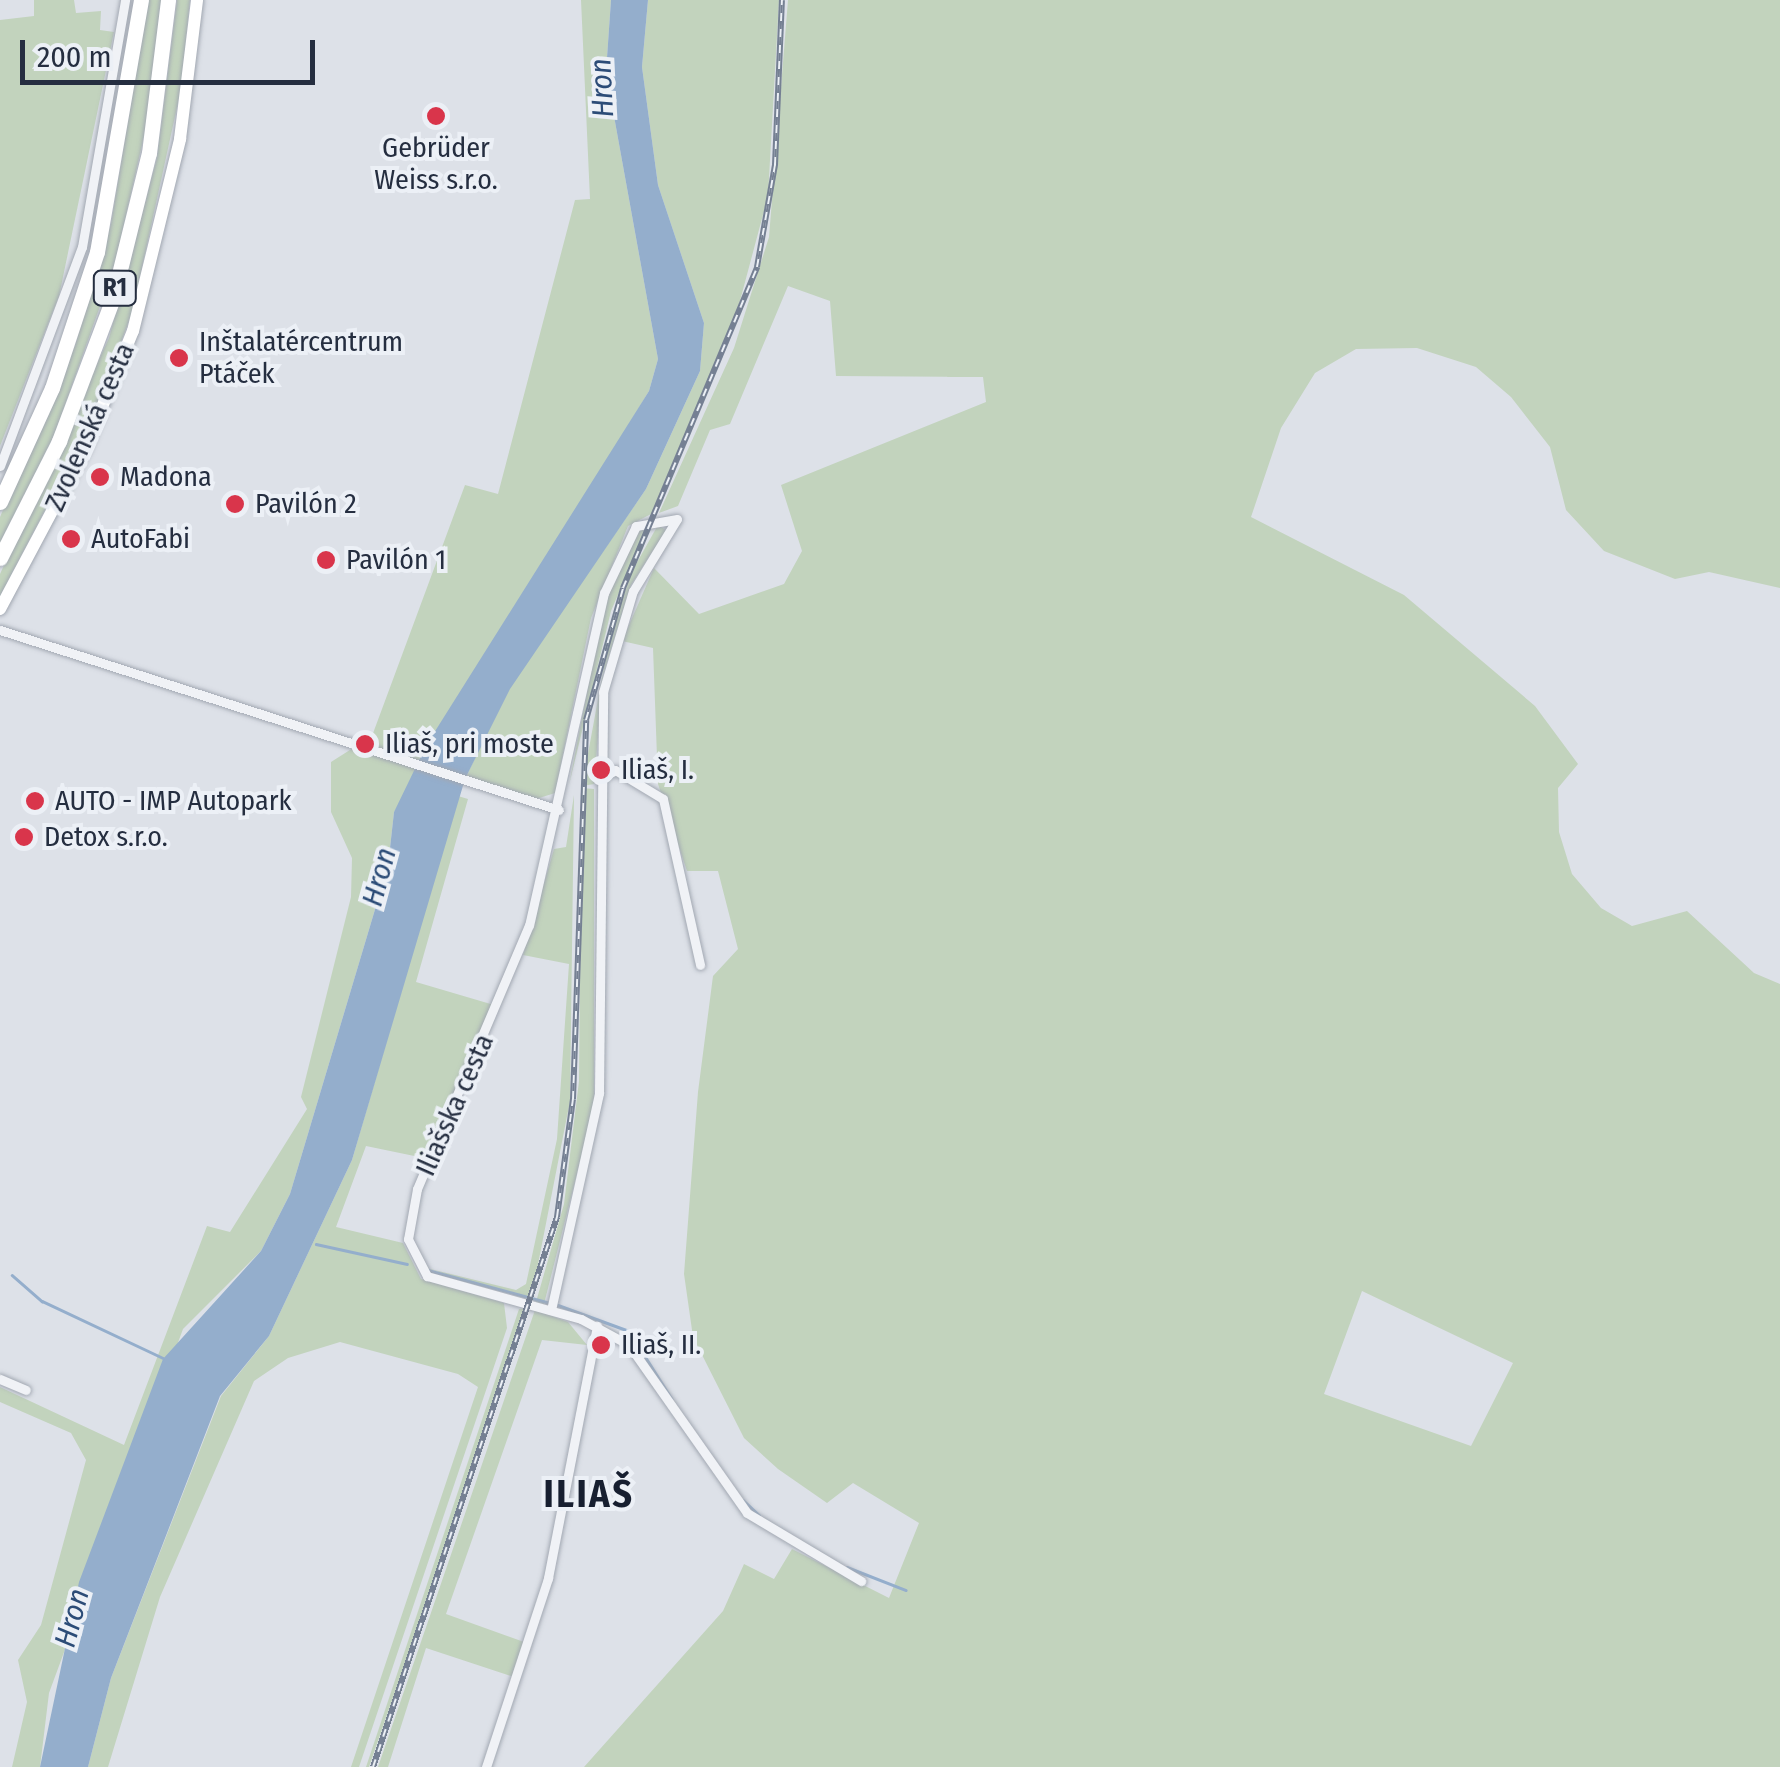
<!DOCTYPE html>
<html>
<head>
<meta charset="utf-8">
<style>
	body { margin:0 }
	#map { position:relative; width:1780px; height:1767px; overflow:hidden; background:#dde1e8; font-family:"Fira Sans Condensed",sans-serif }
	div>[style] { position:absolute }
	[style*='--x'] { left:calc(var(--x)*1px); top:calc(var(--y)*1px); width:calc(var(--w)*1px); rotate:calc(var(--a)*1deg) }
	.green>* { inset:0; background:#c2d3bd }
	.water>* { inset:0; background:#94aecc }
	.stream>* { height:2.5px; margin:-1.25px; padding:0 1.25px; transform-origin:1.25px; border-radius:1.25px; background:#94aecc }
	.roads { filter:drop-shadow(0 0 2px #a2a8b2) drop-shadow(0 0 2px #a2a8b2) }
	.minor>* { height:9px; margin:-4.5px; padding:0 4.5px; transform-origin:4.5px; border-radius:4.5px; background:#f0f2f6 }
	.secondary>* { height:12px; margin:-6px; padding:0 6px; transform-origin:6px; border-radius:6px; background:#fff }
	.motorway>* { height:15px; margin:-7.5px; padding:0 7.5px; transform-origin:7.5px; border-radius:7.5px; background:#fff }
	.rail>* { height:6px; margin-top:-3px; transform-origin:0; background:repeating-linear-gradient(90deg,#ecf0f6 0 8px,#758093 0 16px); box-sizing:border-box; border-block:2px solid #758093 }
	.dots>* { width:28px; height:28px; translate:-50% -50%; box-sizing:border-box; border:5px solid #ecf0f6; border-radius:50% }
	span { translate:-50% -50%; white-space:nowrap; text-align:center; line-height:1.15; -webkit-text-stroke:8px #ecf0f6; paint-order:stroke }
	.shield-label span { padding:2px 8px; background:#ecf0f6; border:2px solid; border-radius:8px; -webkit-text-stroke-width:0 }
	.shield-label { font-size:25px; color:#252e40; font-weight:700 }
	.poi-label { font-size:28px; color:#252e40 }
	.left { translate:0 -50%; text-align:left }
	.street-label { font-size:28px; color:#252e40 }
	.water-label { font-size:30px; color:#2c4c77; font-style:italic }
	.district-label { font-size:38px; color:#171f30; font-weight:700; letter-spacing:2.5px }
	.scale { position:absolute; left:20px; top:40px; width:295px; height:45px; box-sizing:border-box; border:5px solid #252e40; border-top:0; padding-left:12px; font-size:30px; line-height:35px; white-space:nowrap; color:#252e40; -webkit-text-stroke:8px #ecf0f6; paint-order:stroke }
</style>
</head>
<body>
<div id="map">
	<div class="green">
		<i style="clip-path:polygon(34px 0,74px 0,76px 13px,101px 11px,100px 30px,114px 32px,59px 296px,0 446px,0 20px,34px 16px)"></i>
		<i style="clip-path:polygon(148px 0,161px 0,146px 127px,115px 264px,55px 433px,0 543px,0 517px,75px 346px,111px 224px)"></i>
		<i style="clip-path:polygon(177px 0,190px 0,181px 89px,132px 313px,90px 424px,0 596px,0 574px,109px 338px,157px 158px)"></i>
		<i style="clip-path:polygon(581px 0,611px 0,606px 72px,658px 359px,649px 391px,394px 812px,388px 866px,290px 1194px,261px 1251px,183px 1329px,49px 1693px,40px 1767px,12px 1767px,27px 1702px,18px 1660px,41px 1625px,86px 1460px,71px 1433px,0 1402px,0 1387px,124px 1445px,207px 1226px,230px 1232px,307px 1109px,301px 1097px,351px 897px,352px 858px,331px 812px,331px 762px,372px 736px,465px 485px,498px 494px,575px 200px,590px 199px)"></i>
		<i style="clip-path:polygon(648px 0,779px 0,768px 196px,729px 342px,653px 513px,628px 526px,591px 618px,555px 793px,536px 799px,465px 779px,508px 689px,646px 489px,700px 371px,704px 323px,658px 185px,642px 67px)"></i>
		<i style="clip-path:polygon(evenodd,788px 0,1780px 0,1780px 588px,1709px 572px,1675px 579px,1604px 551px,1566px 510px,1550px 447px,1511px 397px,1476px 367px,1417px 348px,1356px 349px,1315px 373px,1281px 428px,1251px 517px,1404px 595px,1535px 706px,1578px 764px,1558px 788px,1559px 832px,1572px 874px,1601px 908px,1632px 926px,1687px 911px,1754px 973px,1780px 984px,1780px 1767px,584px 1767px,723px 1611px,744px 1564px,774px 1579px,792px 1549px,889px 1598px,919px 1523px,853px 1483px,827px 1503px,778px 1469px,744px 1438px,693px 1337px,684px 1274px,698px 1092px,713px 976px,738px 949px,718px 871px,687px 871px,658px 784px,653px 648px,622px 641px,654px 568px,699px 614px,784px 584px,802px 551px,781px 485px,986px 402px,983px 377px,836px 376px,830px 301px,788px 286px,730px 424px,710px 430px,678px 506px,659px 513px,734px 348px,769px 237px,788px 0,1362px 1291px,1513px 1363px,1471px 1446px,1324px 1394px,1362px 1291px)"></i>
		<i style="clip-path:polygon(648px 525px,611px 611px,569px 785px,604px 604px,636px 531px)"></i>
		<i style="clip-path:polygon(658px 525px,666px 530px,631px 585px,603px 675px,594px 784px,582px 786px,609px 640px,631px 573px)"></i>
		<i style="clip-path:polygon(582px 788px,594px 789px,594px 1106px,544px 1304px,536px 1302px,564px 1204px,579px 1081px)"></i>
		<i style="clip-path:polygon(574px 795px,570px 1101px,531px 1300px,426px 1268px,516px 1290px,526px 1284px,557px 1139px,569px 964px,523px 955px,554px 849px,566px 847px)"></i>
		<i style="clip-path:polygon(458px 796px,468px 799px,416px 982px,494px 1005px,424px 1158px,366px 1146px,336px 1227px,403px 1243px,421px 1279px,504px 1303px,507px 1328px,359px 1767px,351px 1767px,478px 1387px,458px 1374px,340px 1342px,288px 1358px,254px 1381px,160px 1597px,108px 1767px,88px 1767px,111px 1678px,221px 1396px,269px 1336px,352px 1160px)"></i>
		<i style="clip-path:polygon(528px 1308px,369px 1767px,366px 1767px,519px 1309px)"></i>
		<i style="clip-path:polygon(535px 1310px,568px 1322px,587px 1345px,542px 1340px,446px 1614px,524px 1642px,514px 1677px,426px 1648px,388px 1767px,378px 1767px)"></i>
	</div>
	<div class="water">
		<i style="clip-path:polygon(611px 0,648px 0,642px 67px,658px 185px,704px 323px,700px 371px,646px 489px,510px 689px,465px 779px,352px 1160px,269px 1336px,220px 1396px,111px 1678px,88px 1767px,40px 1767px,79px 1582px,163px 1359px,261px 1251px,290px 1194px,388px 866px,394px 812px,427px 744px,649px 391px,658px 359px,606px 72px)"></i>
	</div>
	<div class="stream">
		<i style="--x:316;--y:1244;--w:93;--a:12.4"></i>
		<i style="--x:428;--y:1270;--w:126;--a:15.1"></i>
		<i style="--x:12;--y:1275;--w:40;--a:41"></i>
		<i style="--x:42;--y:1301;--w:134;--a:25.2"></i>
		<i style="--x:558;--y:1305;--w:76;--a:20.1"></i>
		<i style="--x:629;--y:1331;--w:80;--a:57.7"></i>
		<i style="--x:743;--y:1500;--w:22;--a:43"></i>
		<i style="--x:847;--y:1567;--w:63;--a:21.3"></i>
	</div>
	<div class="roads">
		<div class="minor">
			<i style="--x:0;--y:466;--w:234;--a:-69.5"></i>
			<i style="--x:82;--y:247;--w:251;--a:-80.1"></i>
			<i style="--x:0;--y:630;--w:587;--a:17.85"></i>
			<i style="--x:598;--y:780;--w:20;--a:-30"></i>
			<i style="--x:615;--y:770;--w:56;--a:31.1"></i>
			<i style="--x:663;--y:799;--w:170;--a:77.4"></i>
			<i style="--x:551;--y:1310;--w:222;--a:-77.5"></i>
			<i style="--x:599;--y:1093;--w:401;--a:-89.4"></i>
			<i style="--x:603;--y:692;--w:105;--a:-73.5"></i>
			<i style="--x:633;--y:591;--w:84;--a:-58.6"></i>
			<i style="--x:677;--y:519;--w:42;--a:170.3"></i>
			<i style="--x:636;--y:526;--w:74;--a:115.5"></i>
			<i style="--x:604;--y:593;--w:340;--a:102.7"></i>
			<i style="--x:529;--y:925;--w:287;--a:113"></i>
			<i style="--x:417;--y:1189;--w:51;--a:100.2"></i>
			<i style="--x:408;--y:1239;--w:42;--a:62.8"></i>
			<i style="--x:427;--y:1276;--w:160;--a:15.6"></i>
			<i style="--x:581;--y:1319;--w:55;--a:28.4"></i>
			<i style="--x:629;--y:1345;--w:205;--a:54.9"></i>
			<i style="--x:747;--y:1513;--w:133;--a:30.8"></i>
			<i style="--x:0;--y:1379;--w:28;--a:23"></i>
			<i style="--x:486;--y:1767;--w:199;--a:-71.8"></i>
			<i style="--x:548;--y:1578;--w:257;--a:-79"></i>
		</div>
		<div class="secondary">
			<i style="--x:0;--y:609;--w:181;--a:-62"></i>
			<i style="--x:85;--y:449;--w:127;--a:-67.9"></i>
			<i style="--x:133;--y:331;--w:198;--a:-76.2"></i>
			<i style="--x:180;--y:139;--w:140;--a:-83"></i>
		</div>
		<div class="motorway">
			<i style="--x:0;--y:502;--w:125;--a:-65.5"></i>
			<i style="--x:52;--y:388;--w:143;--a:-71.7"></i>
			<i style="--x:97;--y:252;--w:256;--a:-80.1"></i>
			<i style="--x:0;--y:558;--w:131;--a:-63.2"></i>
			<i style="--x:59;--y:441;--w:153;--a:-69.3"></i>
			<i style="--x:113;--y:298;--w:149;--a:-76.1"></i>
			<i style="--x:149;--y:153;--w:154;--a:-82.9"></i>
		</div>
	</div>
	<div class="rail">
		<i style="--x:373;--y:1767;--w:580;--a:-71.5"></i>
		<i style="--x:557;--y:1217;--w:119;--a:-82.3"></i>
		<i style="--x:573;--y:1099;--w:379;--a:-88"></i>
		<i style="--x:586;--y:720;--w:137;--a:-74.3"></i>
		<i style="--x:623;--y:588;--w:348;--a:-67.3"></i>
		<i style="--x:757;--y:267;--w:104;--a:-80"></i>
		<i style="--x:775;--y:165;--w:165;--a:-87.6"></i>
	</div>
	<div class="dots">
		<i style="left:436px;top:116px;background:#d9354b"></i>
		<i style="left:179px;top:358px;background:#d9354b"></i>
		<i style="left:100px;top:477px;background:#d9354b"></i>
		<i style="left:235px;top:504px;background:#d9354b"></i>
		<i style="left:71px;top:539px;background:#d9354b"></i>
		<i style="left:326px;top:560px;background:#d9354b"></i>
		<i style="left:365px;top:744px;background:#d9354b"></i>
		<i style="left:601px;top:770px;background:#d9354b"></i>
		<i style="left:35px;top:801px;background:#d9354b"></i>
		<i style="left:24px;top:837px;background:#d9354b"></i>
		<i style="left:601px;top:1345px;background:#d9354b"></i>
	</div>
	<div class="shield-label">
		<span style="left:115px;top:288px">R1</span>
	</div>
	<div class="poi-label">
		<span style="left:436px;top:164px">Gebrüder<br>Weiss s.r.o.</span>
		<span class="left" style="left:199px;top:358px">Inštalatércentrum<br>Ptáček</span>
		<span class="left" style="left:120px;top:477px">Madona</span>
		<span class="left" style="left:255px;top:504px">Pavilón 2</span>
		<span class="left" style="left:91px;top:539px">AutoFabi</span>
		<span class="left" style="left:346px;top:560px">Pavilón 1</span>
		<span class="left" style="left:385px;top:744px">Iliaš, pri moste</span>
		<span class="left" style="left:621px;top:770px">Iliaš, I.</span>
		<span class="left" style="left:55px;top:801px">AUTO - IMP Autopark</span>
		<span class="left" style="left:44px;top:837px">Detox s.r.o.</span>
		<span class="left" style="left:621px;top:1345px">Iliaš, II.</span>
	</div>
	<div class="street-label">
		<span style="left:90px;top:427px;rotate:-66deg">Zvolenská cesta</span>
		<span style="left:455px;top:1105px;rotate:-66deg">Iliašska cesta</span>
	</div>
	<div class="water-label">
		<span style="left:602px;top:88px;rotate:-93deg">Hron</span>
		<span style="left:379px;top:877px;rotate:-75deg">Hron</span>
		<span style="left:72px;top:1618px;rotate:-75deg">Hron</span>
	</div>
	<div class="district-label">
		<span style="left:589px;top:1495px">ILIAŠ</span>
	</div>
	<div class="scale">200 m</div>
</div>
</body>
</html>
